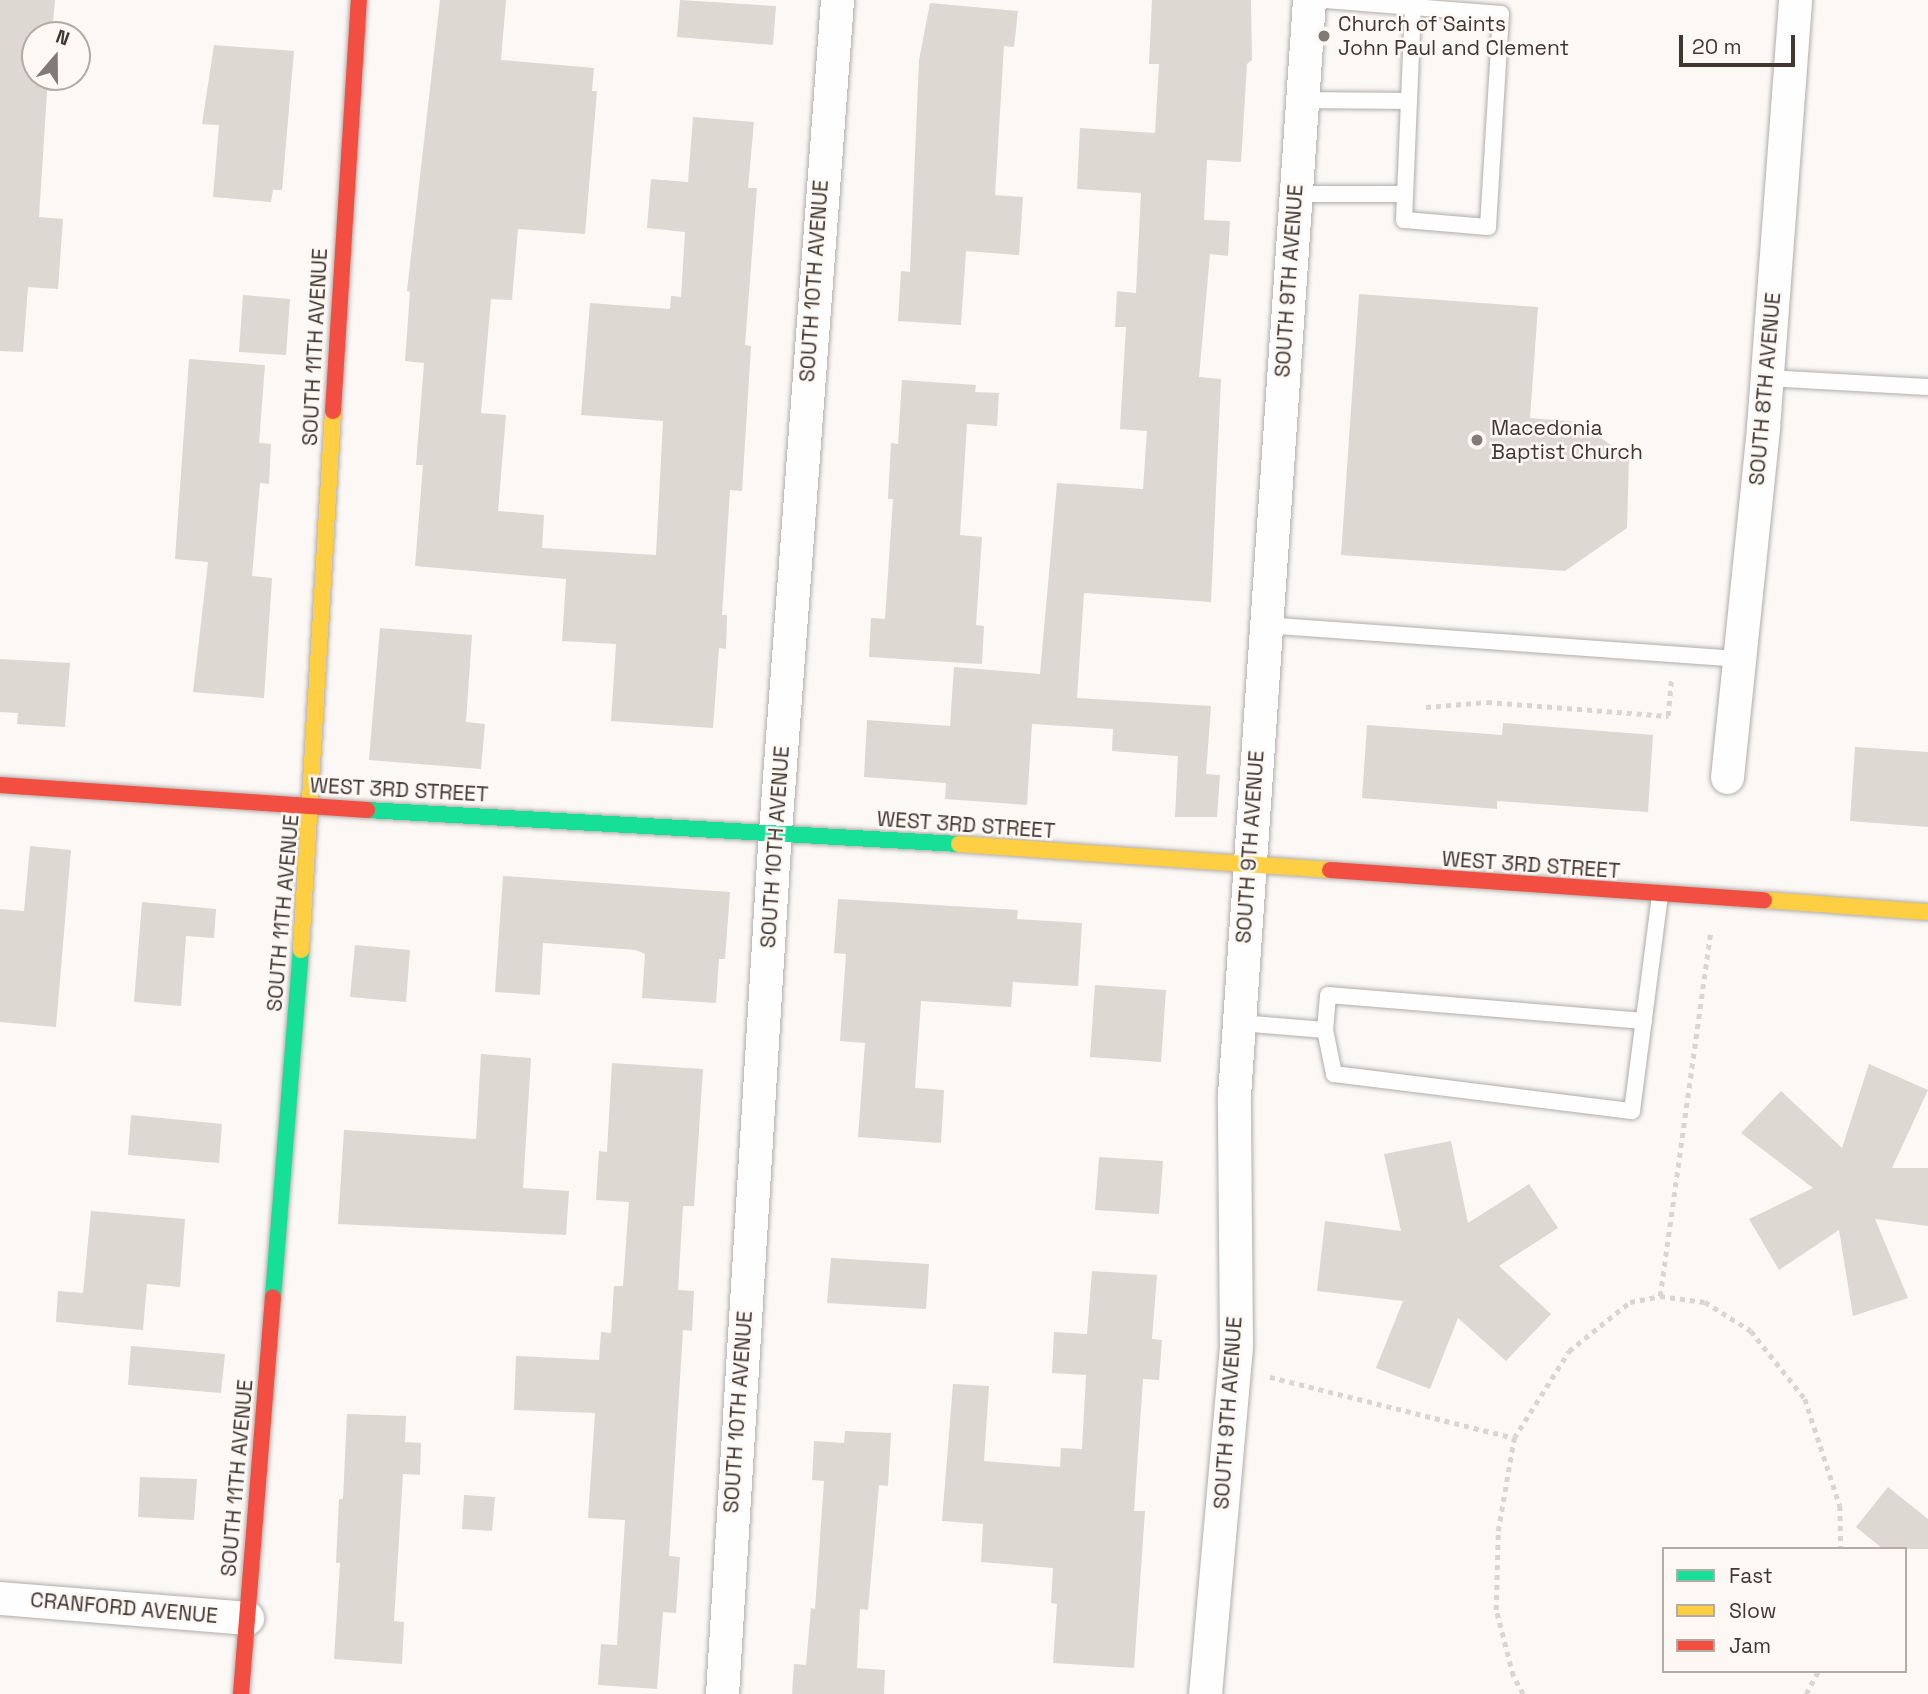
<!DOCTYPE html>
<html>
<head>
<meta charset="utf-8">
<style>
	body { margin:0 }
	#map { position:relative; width:1928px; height:1694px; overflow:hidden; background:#fbf8f6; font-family:"Space Grotesk",sans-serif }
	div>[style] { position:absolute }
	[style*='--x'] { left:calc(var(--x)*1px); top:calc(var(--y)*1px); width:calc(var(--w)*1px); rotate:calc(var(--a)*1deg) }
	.building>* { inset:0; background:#ddd8d2 }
	.path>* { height:4.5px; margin-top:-2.25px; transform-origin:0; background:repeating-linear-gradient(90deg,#d8d5d5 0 5px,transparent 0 10px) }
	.roads { filter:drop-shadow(0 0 2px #b2aca8) drop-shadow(0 0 2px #b2aca8) }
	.lane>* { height:16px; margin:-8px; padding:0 8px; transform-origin:8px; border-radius:8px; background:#fefefe }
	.street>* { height:33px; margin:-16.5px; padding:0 16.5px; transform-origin:16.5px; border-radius:16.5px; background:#fefefe }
	.fast>* { height:16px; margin:-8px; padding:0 8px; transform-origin:8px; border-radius:8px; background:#16e098 }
	.slow>* { height:16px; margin:-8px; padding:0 8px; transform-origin:8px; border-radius:8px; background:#ffcf43 }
	.jam>* { height:16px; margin:-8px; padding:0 8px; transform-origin:8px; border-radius:8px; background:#f24e42 }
	.dots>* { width:19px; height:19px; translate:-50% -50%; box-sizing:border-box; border:4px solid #fdf8f4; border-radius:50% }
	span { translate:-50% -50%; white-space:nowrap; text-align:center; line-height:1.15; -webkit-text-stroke:5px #fdf8f4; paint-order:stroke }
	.poi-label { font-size:21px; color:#413730 }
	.left { translate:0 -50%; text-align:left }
	.street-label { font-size:21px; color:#413730 }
	.legend { position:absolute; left:1662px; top:1547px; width:245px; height:126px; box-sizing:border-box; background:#fdf8f4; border:2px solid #b2aba6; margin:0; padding:9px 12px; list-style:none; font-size:21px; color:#413730 }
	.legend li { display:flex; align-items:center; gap:14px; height:35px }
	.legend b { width:35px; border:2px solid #b2aba6 }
	.north { position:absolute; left:21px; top:21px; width:70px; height:70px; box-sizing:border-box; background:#fdf8f4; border:2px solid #b2aba6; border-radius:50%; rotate:20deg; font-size:19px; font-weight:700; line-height:28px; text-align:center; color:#413730 }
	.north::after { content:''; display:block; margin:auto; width:24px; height:32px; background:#827b75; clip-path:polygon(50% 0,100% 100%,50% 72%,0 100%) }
	.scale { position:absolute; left:1679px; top:35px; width:116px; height:32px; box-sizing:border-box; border:4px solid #413730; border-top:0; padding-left:9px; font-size:21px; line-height:24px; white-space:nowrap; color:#413730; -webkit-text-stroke:5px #fdf8f4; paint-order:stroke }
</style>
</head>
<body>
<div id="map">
	<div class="building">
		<i style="clip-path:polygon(0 0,55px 0,52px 35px,35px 35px,35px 77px,48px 77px,39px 217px,63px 219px,58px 289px,28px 287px,23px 352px,0 351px)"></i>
		<i style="clip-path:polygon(440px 0,506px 0,501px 60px,594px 68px,592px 91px,597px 91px,585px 234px,518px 229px,512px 300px,491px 299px,481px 413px,506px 415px,498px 511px,544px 515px,542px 548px,656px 555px,663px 421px,581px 415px,590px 303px,670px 309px,671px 296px,681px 297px,685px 232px,647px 228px,651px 179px,688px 182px,693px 117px,754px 122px,748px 188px,757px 188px,745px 345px,751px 346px,742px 491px,730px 490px,722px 615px,727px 615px,726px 649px,719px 648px,713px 728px,611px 721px,616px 644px,562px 641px,566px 579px,415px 566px,423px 465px,416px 465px,424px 363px,405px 361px,410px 292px,407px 291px)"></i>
		<i style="clip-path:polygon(680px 0,776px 6px,773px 45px,677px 37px)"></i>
		<i style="clip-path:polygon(1152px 0,1251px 0,1252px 60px,1247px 64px,1241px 162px,1207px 160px,1204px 220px,1230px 221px,1228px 256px,1210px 254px,1199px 377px,1221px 379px,1211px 602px,1084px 593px,1077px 698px,1211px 706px,1206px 774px,1220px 775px,1217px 817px,1175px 817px,1178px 756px,1112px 751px,1113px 729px,1032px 724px,1027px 805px,945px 799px,946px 783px,864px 777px,867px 720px,950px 726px,954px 667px,1040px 674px,1057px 483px,1143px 489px,1147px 431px,1120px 429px,1126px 327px,1115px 327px,1117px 291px,1136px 293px,1141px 193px,1077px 189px,1080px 128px,1155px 133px,1159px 64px,1149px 64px)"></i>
		<i style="clip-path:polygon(930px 3px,1018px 11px,1014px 47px,1004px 46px,995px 195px,1023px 197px,1019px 255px,966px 251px,961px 325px,898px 321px,901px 271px,910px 272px,919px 60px)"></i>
		<i style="clip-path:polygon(214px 45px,294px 51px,282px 190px,273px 190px,271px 202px,213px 197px,219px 125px,202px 124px)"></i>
		<i style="clip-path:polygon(1359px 294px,1538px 307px,1530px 418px,1579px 422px,1629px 458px,1627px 528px,1565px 571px,1341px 555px)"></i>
		<i style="clip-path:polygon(243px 295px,290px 299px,286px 355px,239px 352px)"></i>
		<i style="clip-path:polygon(189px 359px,265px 365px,259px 443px,271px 444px,269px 484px,260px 483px,252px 576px,272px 578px,264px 698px,193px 692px,208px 562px,175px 559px)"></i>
		<i style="clip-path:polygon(902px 380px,976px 385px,975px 392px,999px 393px,997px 426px,967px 424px,960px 535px,982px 537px,976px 625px,984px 626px,982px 664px,869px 657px,871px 618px,885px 619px,893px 499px,888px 499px,891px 443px,898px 444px)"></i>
		<i style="clip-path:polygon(380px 628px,472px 635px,466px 722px,485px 724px,481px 769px,369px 760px)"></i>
		<i style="clip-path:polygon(0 659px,70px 663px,65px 727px,17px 724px,18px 713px,0 712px)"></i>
		<i style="clip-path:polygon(1503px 723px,1653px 735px,1648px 812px,1497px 801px,1497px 809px,1362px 798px,1367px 725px,1502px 735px)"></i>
		<i style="clip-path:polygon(1855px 747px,1928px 752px,1928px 827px,1850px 821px)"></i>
		<i style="clip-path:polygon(30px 846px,71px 850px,56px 1027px,0 1022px,0 909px,24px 911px)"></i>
		<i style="clip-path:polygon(503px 876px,730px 892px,725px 959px,719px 959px,716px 1003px,642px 998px,645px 954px,636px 950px,543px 943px,540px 995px,495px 992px)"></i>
		<i style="clip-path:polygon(838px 899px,1018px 910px,1017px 919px,1082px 923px,1078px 986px,1013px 982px,1011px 1007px,921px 1001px,915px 1088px,944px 1090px,941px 1143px,858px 1137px,865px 1043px,840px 1041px,846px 954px,834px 953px)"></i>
		<i style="clip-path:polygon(142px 902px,216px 909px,214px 938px,186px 936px,181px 1006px,134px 1002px)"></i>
		<i style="clip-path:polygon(355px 945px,410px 950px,406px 1002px,350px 997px)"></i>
		<i style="clip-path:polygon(1095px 985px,1166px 990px,1161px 1062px,1090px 1057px)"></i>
		<i style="clip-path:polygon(481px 1054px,531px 1058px,523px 1188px,569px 1191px,566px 1235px,338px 1224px,344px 1130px,476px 1139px)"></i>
		<i style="clip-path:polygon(612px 1063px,703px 1069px,694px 1206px,683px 1206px,678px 1290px,694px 1291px,692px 1331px,683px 1330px,669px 1556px,680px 1557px,676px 1613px,663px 1612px,657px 1689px,598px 1685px,601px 1644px,617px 1645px,625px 1520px,588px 1518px,595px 1413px,514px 1410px,516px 1356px,599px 1360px,601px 1332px,611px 1333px,614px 1286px,623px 1286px,629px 1202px,596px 1200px,599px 1151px,607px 1152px)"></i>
		<i style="clip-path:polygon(1869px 1064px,1928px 1090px,1892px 1168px,1928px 1168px,1928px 1226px,1875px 1219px,1908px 1298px,1853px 1316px,1839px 1230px,1779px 1270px,1749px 1219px,1813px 1188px,1741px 1133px,1781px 1091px,1842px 1148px)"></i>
		<i style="clip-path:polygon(131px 1115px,222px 1124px,219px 1163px,128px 1155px)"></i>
		<i style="clip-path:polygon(1451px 1141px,1468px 1223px,1529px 1184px,1558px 1228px,1499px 1266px,1551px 1314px,1506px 1361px,1458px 1318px,1430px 1389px,1376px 1368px,1403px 1301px,1317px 1291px,1325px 1221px,1401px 1231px,1384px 1154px)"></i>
		<i style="clip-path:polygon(1099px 1157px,1163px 1161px,1159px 1214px,1095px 1210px)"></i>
		<i style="clip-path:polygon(91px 1211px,185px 1219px,180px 1287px,147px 1284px,143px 1330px,56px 1322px,58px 1291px,83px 1293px)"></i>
		<i style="clip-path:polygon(831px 1258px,929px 1264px,926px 1309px,827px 1303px)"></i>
		<i style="clip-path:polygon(1092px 1271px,1157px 1275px,1152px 1339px,1162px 1340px,1159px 1380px,1143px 1379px,1134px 1511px,1145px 1511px,1134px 1668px,1053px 1663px,1057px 1604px,1051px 1603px,1053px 1568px,981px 1562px,983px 1524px,942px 1521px,953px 1384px,989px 1386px,984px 1461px,1060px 1467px,1061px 1448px,1082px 1449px,1086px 1375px,1052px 1373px,1054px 1332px,1087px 1334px)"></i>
		<i style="clip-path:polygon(131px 1346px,225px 1354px,221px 1393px,128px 1385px)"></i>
		<i style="clip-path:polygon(347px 1414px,406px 1416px,405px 1442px,421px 1443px,420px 1475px,403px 1474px,394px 1621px,404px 1622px,402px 1664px,334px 1659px,340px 1563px,336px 1563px,339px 1499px,343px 1499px)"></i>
		<i style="clip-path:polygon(845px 1431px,891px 1433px,888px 1486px,879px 1485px,868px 1610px,860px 1609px,857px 1668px,885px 1670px,884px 1694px,792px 1694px,794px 1664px,806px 1665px,811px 1608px,815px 1609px,824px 1481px,812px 1480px,814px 1441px,844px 1443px)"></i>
		<i style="clip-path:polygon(140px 1477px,197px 1479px,194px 1520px,138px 1517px)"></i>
		<i style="clip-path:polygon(1888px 1487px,1928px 1519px,1928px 1549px,1883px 1549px,1856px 1527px)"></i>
		<i style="clip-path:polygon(464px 1495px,495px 1497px,492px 1531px,462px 1529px)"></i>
	</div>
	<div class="path">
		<i style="--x:1426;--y:707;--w:61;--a:-4.7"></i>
		<i style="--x:1487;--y:702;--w:182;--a:4.4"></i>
		<i style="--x:1668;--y:716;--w:36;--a:-85"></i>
		<i style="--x:1660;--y:1296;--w:365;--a:-82.1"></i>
		<i style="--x:1270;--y:1377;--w:252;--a:14"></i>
		<i style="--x:1523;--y:1694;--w:21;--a:-119"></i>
		<i style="--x:1513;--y:1676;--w:68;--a:-104.4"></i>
		<i style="--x:1496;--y:1610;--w:79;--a:-88.5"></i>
		<i style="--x:1498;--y:1531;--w:94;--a:-80.2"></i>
		<i style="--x:1514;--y:1438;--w:103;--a:-57.7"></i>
		<i style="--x:1569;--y:1351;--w:78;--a:-38.8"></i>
		<i style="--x:1630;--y:1302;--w:31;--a:-11"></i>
		<i style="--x:1660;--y:1296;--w:45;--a:7.6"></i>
		<i style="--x:1705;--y:1302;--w:54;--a:32.2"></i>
		<i style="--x:1751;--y:1331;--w:87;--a:51.5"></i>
		<i style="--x:1805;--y:1399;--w:113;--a:71.9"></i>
		<i style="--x:1840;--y:1506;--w:43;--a:88.7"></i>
		<i style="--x:1806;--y:1694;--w:26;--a:-62"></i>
	</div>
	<div class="roads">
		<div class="lane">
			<i style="--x:1326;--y:0;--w:87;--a:4.6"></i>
			<i style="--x:1413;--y:7;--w:88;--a:4.5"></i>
			<i style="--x:1501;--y:14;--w:213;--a:93.5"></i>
			<i style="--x:1488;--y:227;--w:84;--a:-175.2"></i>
			<i style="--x:1404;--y:220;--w:213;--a:-87.6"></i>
			<i style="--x:1302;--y:100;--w:107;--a:0.5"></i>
			<i style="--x:1295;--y:194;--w:110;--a:0"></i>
			<i style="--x:1766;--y:378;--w:162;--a:3.2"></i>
			<i style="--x:1265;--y:625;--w:476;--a:4.1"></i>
			<i style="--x:1240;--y:1023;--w:85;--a:4.7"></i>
			<i style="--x:1325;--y:1030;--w:35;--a:-85"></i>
			<i style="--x:1328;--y:995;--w:317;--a:4.7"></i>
			<i style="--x:1325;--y:1030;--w:45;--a:78.4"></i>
			<i style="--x:1334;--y:1074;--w:300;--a:7.1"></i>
			<i style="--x:1632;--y:1111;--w:218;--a:-82.6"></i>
		</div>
		<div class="street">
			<i style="--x:1727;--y:777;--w:352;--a:-84.1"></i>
			<i style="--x:1763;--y:427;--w:428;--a:-85.7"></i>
			<i style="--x:0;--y:1598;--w:248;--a:4.6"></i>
			<i style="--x:722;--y:1694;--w:865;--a:-86.49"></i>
			<i style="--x:775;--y:831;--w:833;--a:-85.73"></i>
			<i style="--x:1205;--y:1694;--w:350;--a:-84.9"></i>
			<i style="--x:1236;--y:1345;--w:250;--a:-90.5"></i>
			<i style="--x:1234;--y:1095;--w:1098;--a:-86.08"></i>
		</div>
		<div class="fast">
			<i style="--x:367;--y:810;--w:593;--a:3.29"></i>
			<i style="--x:273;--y:1297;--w:348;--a:-85.4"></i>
		</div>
		<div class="slow">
			<i style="--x:959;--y:844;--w:372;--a:4"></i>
			<i style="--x:1764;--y:900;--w:164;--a:4.2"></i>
			<i style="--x:301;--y:950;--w:540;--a:-86.6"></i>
		</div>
		<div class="jam">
			<i style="--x:333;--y:411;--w:412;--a:-86.4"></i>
			<i style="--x:0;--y:785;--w:368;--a:3.9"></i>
			<i style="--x:1330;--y:870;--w:435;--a:4"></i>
			<i style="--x:241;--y:1694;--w:398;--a:-85.4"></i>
		</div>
	</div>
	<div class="dots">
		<i style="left:1324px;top:36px;background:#827b75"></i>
		<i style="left:1477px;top:440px;background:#827b75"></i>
	</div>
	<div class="poi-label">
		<span class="left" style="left:1338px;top:36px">Church of Saints<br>John Paul and Clement</span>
		<span class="left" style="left:1491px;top:440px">Macedonia<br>Baptist Church</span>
	</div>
	<div class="street-label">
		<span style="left:814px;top:281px;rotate:-86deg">SOUTH 10TH AVENUE</span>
		<span style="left:1289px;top:281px;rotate:-86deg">SOUTH 9TH AVENUE</span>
		<span style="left:315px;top:347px;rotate:-87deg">SOUTH 11TH AVENUE</span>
		<span style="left:1765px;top:389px;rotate:-85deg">SOUTH 8TH AVENUE</span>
		<span style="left:399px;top:790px;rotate:3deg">WEST 3RD STREET</span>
		<span style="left:966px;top:825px;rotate:4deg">WEST 3RD STREET</span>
		<span style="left:775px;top:847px;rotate:-86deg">SOUTH 10TH AVENUE</span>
		<span style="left:1250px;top:847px;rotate:-86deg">SOUTH 9TH AVENUE</span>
		<span style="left:1531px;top:865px;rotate:4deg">WEST 3RD STREET</span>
		<span style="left:283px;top:913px;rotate:-85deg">SOUTH 11TH AVENUE</span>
		<span style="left:738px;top:1412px;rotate:-86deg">SOUTH 10TH AVENUE</span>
		<span style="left:1228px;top:1413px;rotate:-86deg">SOUTH 9TH AVENUE</span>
		<span style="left:237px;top:1478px;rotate:-85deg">SOUTH 11TH AVENUE</span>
		<span style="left:124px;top:1608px;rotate:5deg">CRANFORD AVENUE</span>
	</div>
	<ul class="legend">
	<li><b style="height:9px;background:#16e098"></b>Fast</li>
	<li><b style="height:9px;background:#ffcf43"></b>Slow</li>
	<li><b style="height:9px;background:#f24e42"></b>Jam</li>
	</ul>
	<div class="north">N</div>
	<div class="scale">20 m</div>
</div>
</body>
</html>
